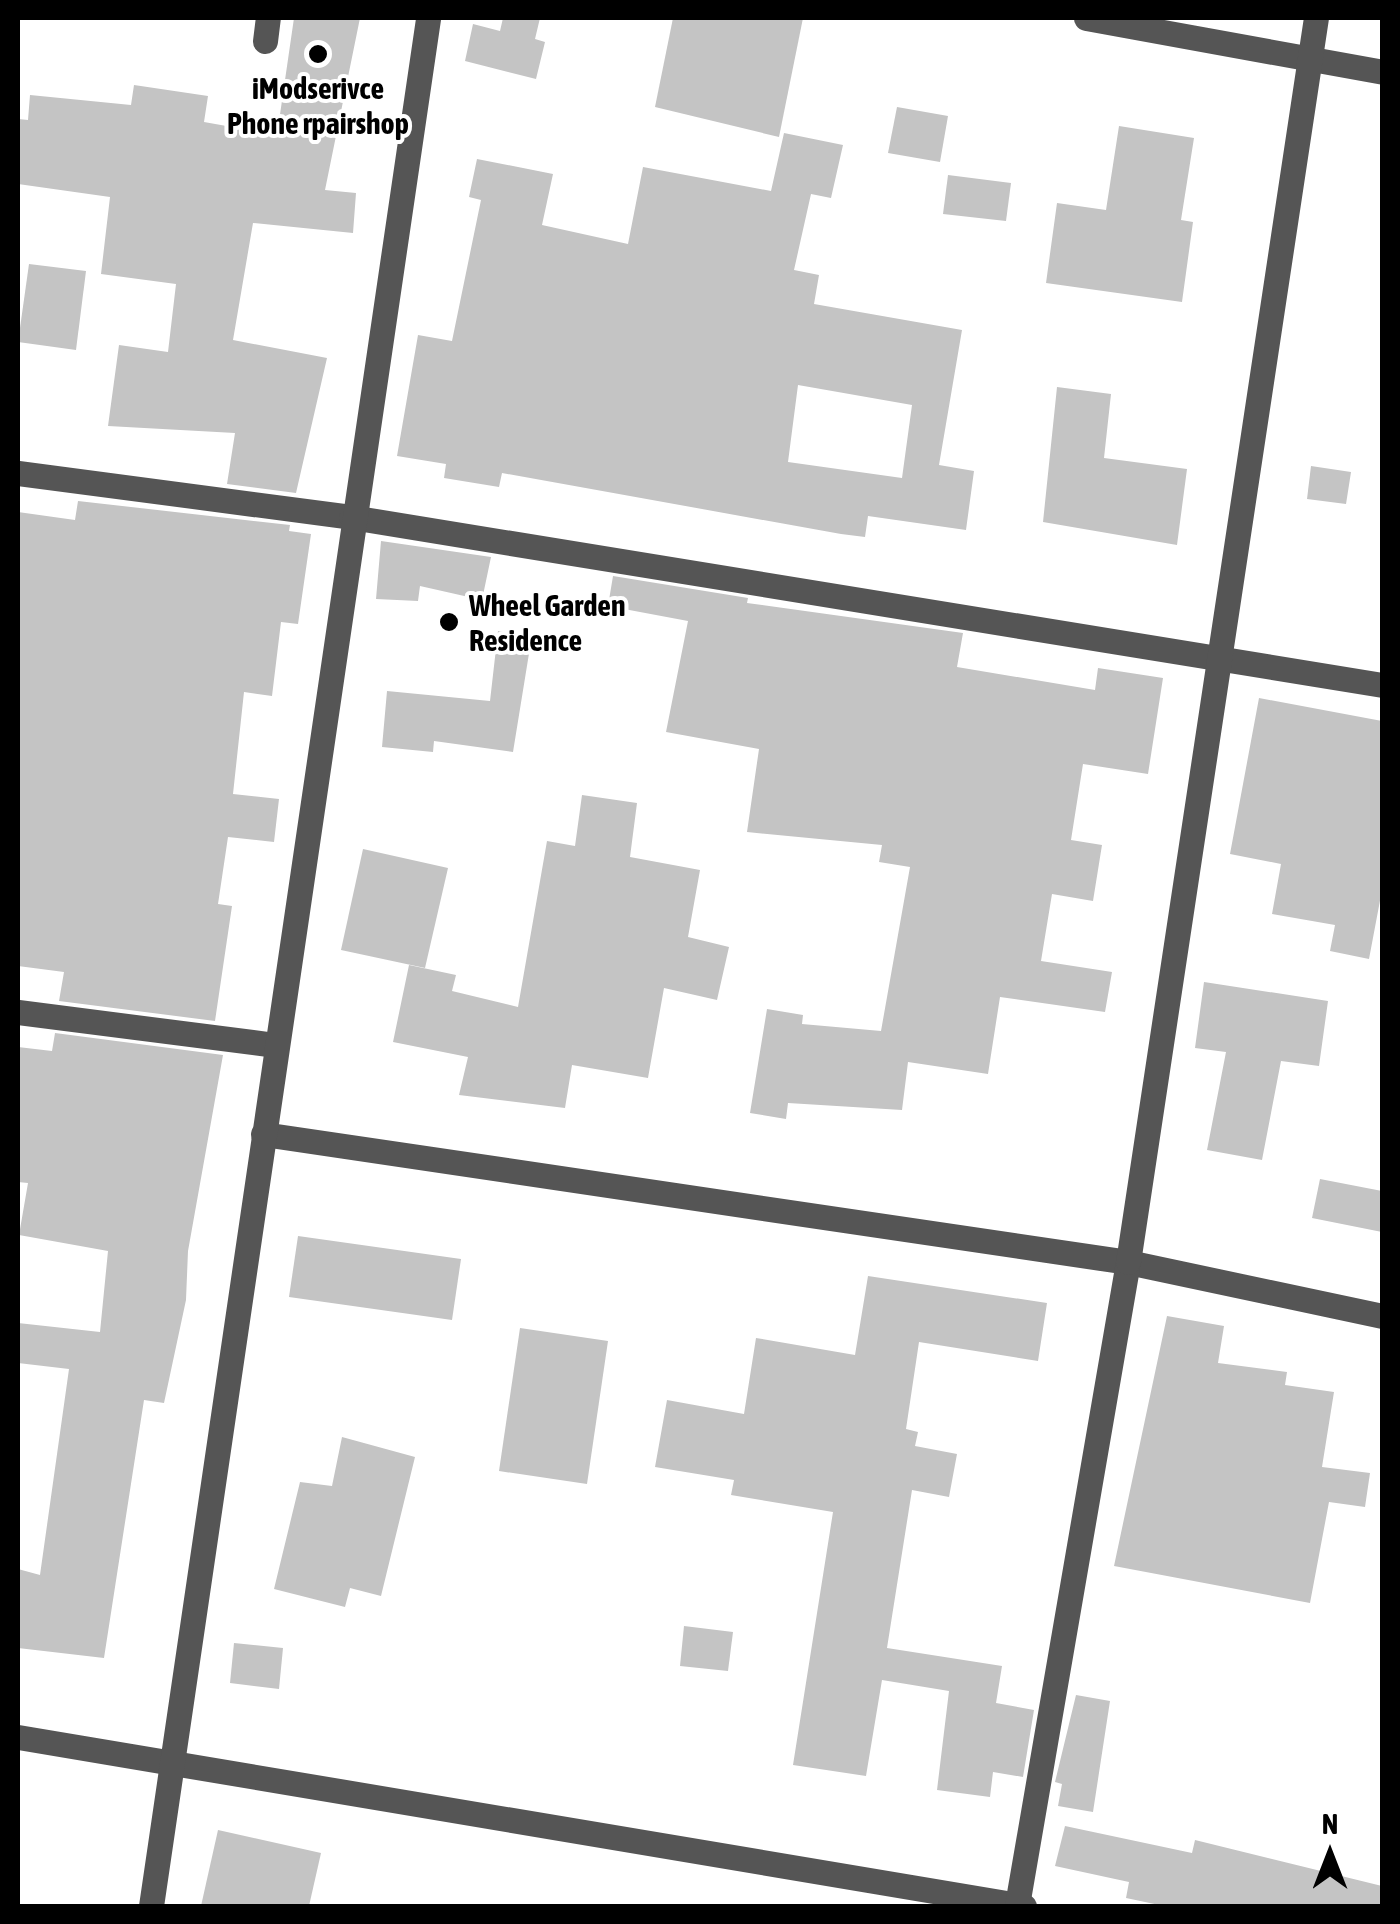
<!DOCTYPE html>
<html>
<head>
<meta charset="utf-8">
<style>
	body { margin:0 }
	#map { position:relative; width:1400px; height:1924px; overflow:hidden; background:#fff; font-family:"Asap Condensed",sans-serif }
	div>[style] { position:absolute }
	[style*='--x'] { left:calc(var(--x)*1px); top:calc(var(--y)*1px); width:calc(var(--w)*1px); rotate:calc(var(--a)*1deg) }
	.building>* { inset:0; background:#c4c4c4 }
	.minor>* { height:25px; margin:-12.5px; padding:0 12.5px; transform-origin:12.5px; border-radius:12.5px; background:#555 }
	.dots>* { width:28px; height:28px; translate:-50% -50%; box-sizing:border-box; border:5px solid #fff; border-radius:50% }
	span { translate:-50% -50%; white-space:nowrap; text-align:center; line-height:1.15; -webkit-text-stroke:8px #fff; paint-order:stroke }
	.poi-label { font-size:30px; color:#000; font-weight:700 }
	.left { translate:0 -50%; text-align:left }
	.frame { position:absolute; inset:0; border:20px solid #000; pointer-events:none }
	.north { position:absolute; left:1280px; top:1804px; width:100px; height:100px; -webkit-text-stroke:8px #fff; paint-order:stroke; rotate:0deg; font-size:28px; font-weight:700; line-height:40px; text-align:center; color:#000 }
	.north::after { content:''; display:block; margin:auto; width:35px; height:45px; background:#000; clip-path:polygon(50% 0,100% 100%,50% 72%,0 100%) }
</style>
</head>
<body>
<div id="map">
	<div class="building">
		<i style="clip-path:polygon(294px 18px,360px 18px,325px 190px,356px 193px,353px 233px,253px 223px,233px 340px,327px 358px,296px 493px,227px 484px,235px 433px,108px 426px,119px 345px,168px 352px,176px 284px,101px 274px,110px 197px,18px 184px,18px 119px,28px 120px,30px 95px,131px 105px,134px 85px,208px 96px,204px 122px,277px 135px)"></i>
		<i style="clip-path:polygon(503px 18px,540px 18px,535px 39px,545px 42px,536px 79px,465px 61px,473px 24px,500px 31px)"></i>
		<i style="clip-path:polygon(673px 18px,803px 18px,779px 137px,655px 107px)"></i>
		<i style="clip-path:polygon(897px 107px,948px 116px,940px 162px,888px 153px)"></i>
		<i style="clip-path:polygon(1119px 126px,1194px 138px,1181px 220px,1193px 222px,1182px 302px,1046px 283px,1057px 203px,1106px 210px)"></i>
		<i style="clip-path:polygon(evenodd,784px 133px,843px 145px,831px 198px,811px 194px,794px 270px,819px 275px,814px 304px,962px 330px,939px 465px,974px 471px,966px 530px,868px 516px,865px 537px,841px 534px,502px 473px,499px 487px,444px 478px,446px 464px,397px 456px,418px 335px,452px 341px,481px 200px,469px 197px,477px 159px,553px 174px,542px 225px,628px 244px,643px 167px,771px 191px,784px 133px,798px 385px,912px 405px,902px 478px,788px 462px,798px 385px)"></i>
		<i style="clip-path:polygon(948px 175px,1011px 183px,1006px 221px,943px 214px)"></i>
		<i style="clip-path:polygon(29px 264px,86px 271px,76px 350px,18px 342px)"></i>
		<i style="clip-path:polygon(1057px 387px,1111px 394px,1104px 458px,1187px 469px,1177px 545px,1043px 522px)"></i>
		<i style="clip-path:polygon(1311px 466px,1351px 472px,1346px 504px,1307px 499px)"></i>
		<i style="clip-path:polygon(78px 501px,290px 525px,289px 531px,311px 534px,298px 624px,281px 622px,272px 696px,244px 692px,233px 794px,279px 799px,274px 842px,228px 837px,218px 904px,232px 906px,215px 1021px,59px 1001px,64px 972px,18px 966px,18px 512px,75px 520px)"></i>
		<i style="clip-path:polygon(381px 541px,491px 557px,482px 600px,420px 586px,418px 601px,376px 599px)"></i>
		<i style="clip-path:polygon(613px 576px,748px 598px,747px 603px,963px 633px,957px 667px,1095px 690px,1098px 668px,1163px 678px,1148px 774px,1083px 764px,1071px 840px,1102px 845px,1093px 901px,1052px 894px,1041px 961px,1112px 972px,1105px 1012px,1000px 997px,988px 1074px,908px 1062px,902px 1110px,788px 1103px,786px 1119px,750px 1113px,767px 1009px,803px 1015px,802px 1024px,881px 1031px,910px 867px,879px 862px,882px 845px,747px 832px,759px 749px,666px 732px,688px 621px,608px 606px)"></i>
		<i style="clip-path:polygon(498px 631px,532px 635px,513px 752px,434px 741px,433px 752px,382px 747px,387px 691px,490px 701px)"></i>
		<i style="clip-path:polygon(1259px 698px,1382px 721px,1382px 890px,1369px 959px,1330px 951px,1335px 925px,1272px 914px,1281px 864px,1230px 854px)"></i>
		<i style="clip-path:polygon(582px 795px,637px 803px,630px 857px,700px 870px,688px 937px,729px 947px,717px 1000px,664px 988px,648px 1078px,572px 1065px,565px 1108px,459px 1095px,468px 1057px,393px 1042px,409px 965px,456px 975px,452px 991px,518px 1007px,547px 841px,575px 846px)"></i>
		<i style="clip-path:polygon(363px 849px,448px 868px,425px 968px,341px 950px)"></i>
		<i style="clip-path:polygon(1204px 982px,1328px 1001px,1319px 1066px,1281px 1061px,1262px 1160px,1207px 1150px,1226px 1052px,1195px 1048px)"></i>
		<i style="clip-path:polygon(55px 1033px,223px 1055px,188px 1251px,186px 1300px,164px 1403px,144px 1400px,104px 1658px,18px 1648px,18px 1569px,40px 1575px,69px 1369px,18px 1363px,18px 1323px,100px 1332px,108px 1251px,19px 1235px,28px 1183px,18px 1182px,18px 1047px,52px 1051px)"></i>
		<i style="clip-path:polygon(1320px 1179px,1382px 1191px,1382px 1232px,1312px 1218px)"></i>
		<i style="clip-path:polygon(298px 1236px,461px 1259px,452px 1320px,289px 1297px)"></i>
		<i style="clip-path:polygon(868px 1276px,1047px 1303px,1038px 1361px,919px 1342px,906px 1429px,918px 1432px,915px 1446px,957px 1454px,949px 1497px,912px 1490px,887px 1648px,1002px 1666px,996px 1703px,1034px 1710px,1023px 1777px,993px 1772px,990px 1797px,937px 1790px,949px 1691px,882px 1680px,866px 1776px,793px 1765px,833px 1512px,731px 1495px,734px 1480px,655px 1467px,667px 1400px,744px 1414px,756px 1338px,855px 1355px)"></i>
		<i style="clip-path:polygon(1167px 1316px,1224px 1326px,1218px 1363px,1287px 1372px,1285px 1385px,1334px 1392px,1322px 1467px,1370px 1473px,1365px 1507px,1329px 1502px,1310px 1603px,1114px 1566px)"></i>
		<i style="clip-path:polygon(520px 1328px,608px 1341px,587px 1484px,499px 1471px)"></i>
		<i style="clip-path:polygon(342px 1437px,415px 1457px,381px 1596px,350px 1588px,345px 1607px,274px 1589px,300px 1482px,332px 1486px)"></i>
		<i style="clip-path:polygon(684px 1626px,733px 1632px,728px 1671px,680px 1666px)"></i>
		<i style="clip-path:polygon(234px 1643px,283px 1648px,279px 1689px,230px 1683px)"></i>
		<i style="clip-path:polygon(1076px 1695px,1110px 1701px,1093px 1812px,1058px 1806px,1062px 1784px,1055px 1782px)"></i>
		<i style="clip-path:polygon(1065px 1826px,1192px 1853px,1195px 1840px,1382px 1886px,1382px 1906px,1164px 1906px,1126px 1898px,1129px 1882px,1055px 1866px)"></i>
		<i style="clip-path:polygon(218px 1830px,321px 1853px,309px 1906px,201px 1906px)"></i>
	</div>
	<div class="minor">
		<i style="--x:1086;--y:18;--w:301;--a:10.3"></i>
		<i style="--x:265;--y:41;--w:23;--a:-83"></i>
		<i style="--x:18;--y:473;--w:336;--a:7.5"></i>
		<i style="--x:351;--y:517;--w:1045;--a:9.25"></i>
		<i style="--x:18;--y:1012;--w:260;--a:7.3"></i>
		<i style="--x:263;--y:1134;--w:874;--a:8.42"></i>
		<i style="--x:1128;--y:1262;--w:260;--a:12"></i>
		<i style="--x:18;--y:1737;--w:1020;--a:9.54"></i>
		<i style="--x:1017;--y:1905;--w:653;--a:-80.21"></i>
		<i style="--x:1128;--y:1262;--w:1258;--a:-81.41"></i>
		<i style="--x:151;--y:1906;--w:1908;--a:-81.65"></i>
	</div>
	<div class="dots">
		<i style="left:318px;top:54px;background:#000"></i>
		<i style="left:449px;top:622px;background:#000"></i>
	</div>
	<div class="poi-label">
		<span style="left:318px;top:105px">iModserivce<br>Phone rpairshop</span>
		<span class="left" style="left:469px;top:622px">Wheel Garden<br>Residence</span>
	</div>
	<div class="frame"></div>
	<div class="north">N</div>
</div>
</body>
</html>
